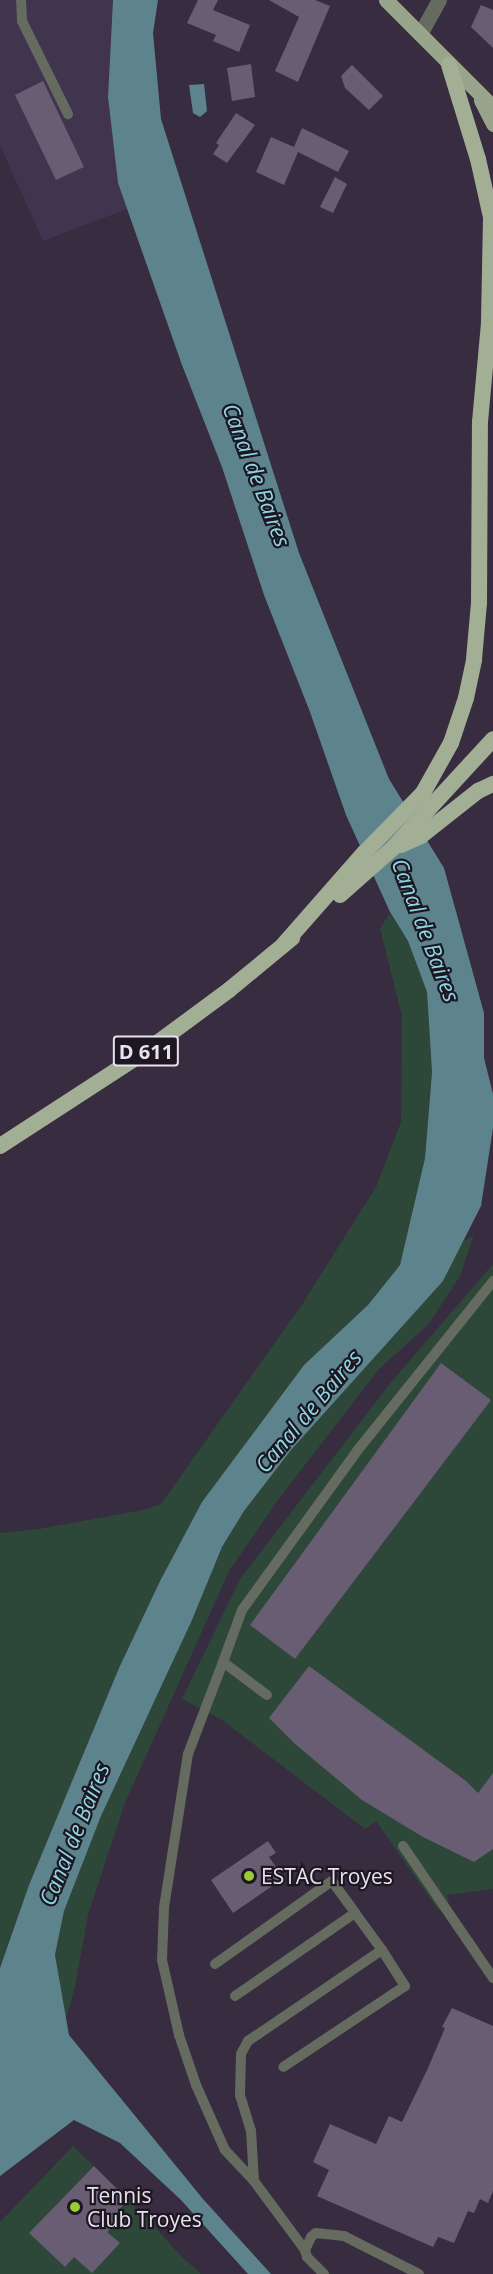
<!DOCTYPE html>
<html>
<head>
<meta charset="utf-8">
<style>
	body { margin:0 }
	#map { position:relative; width:493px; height:2274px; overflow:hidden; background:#372c40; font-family:"Open Sans",sans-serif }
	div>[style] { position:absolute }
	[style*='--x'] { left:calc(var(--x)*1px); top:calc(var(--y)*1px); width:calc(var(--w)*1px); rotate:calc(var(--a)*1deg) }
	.built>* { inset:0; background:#41344e }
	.green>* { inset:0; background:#2d4738 }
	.water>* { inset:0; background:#5d848c }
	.building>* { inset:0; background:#685d73 }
	.service>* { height:10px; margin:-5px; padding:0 5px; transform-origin:5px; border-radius:5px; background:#656b5f }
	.minor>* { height:15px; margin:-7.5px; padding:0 7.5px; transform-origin:7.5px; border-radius:7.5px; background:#656b5f }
	.primary>* { height:15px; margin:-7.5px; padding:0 7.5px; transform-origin:7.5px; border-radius:7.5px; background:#98a48b }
	.trunk>* { height:16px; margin:-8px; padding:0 8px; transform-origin:8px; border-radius:8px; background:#a2af94 }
	.dots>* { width:16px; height:16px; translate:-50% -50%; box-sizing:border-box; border:3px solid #1c1720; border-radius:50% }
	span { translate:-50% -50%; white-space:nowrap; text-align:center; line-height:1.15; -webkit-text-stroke:4.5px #1c1720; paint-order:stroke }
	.shield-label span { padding:2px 4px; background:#1c1720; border:2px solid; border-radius:4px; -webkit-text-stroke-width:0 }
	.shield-label { font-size:20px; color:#e8e2ef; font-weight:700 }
	.poi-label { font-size:21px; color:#e8e2ef }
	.left { translate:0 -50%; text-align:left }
	.water-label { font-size:22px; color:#8ed6e5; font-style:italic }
</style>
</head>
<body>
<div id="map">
	<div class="built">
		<i style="clip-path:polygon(0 0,113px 0,108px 97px,118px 183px,127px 209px,43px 241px,0 145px)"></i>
	</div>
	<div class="green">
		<i style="clip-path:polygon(390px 913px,408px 941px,427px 992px,432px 1072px,425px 1158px,400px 1265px,368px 1305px,304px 1365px,202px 1502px,160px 1581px,119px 1668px,29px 1885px,0 1968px,0 1533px,39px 1529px,143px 1510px,161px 1504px,303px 1303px,376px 1187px,401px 1122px,402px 1016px,380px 928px)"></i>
		<i style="clip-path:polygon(474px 1235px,460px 1276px,429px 1324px,379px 1369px,278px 1500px,229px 1571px,125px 1803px,88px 1915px,75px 1987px,66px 2018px,55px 1956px,64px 1911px,101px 1816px,192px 1620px,222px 1547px,244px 1511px,291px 1450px,443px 1281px,461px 1243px)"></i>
		<i style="clip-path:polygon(493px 1264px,493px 1889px,447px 1895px,449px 1902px,438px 1910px,376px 1821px,365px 1829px,222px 1720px,182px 1699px,240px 1579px,392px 1381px)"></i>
		<i style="clip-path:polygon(73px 2146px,147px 2218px,181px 2256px,201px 2274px,0 2274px,0 2222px)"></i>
	</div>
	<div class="water">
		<i style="clip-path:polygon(113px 0,158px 0,153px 33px,161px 119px,299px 553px,389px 779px,444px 868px,484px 1013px,484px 1058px,493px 1094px,493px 1128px,481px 1206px,443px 1281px,291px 1450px,244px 1511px,222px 1547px,192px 1620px,101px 1816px,64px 1911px,55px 1955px,69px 2035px,203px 2199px,271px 2274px,248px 2274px,181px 2200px,120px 2143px,74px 2120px,0 2176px,0 1968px,29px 1885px,119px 1668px,160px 1581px,202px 1502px,304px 1365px,368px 1305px,400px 1265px,425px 1158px,432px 1072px,427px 992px,408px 941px,390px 912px,346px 815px,310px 712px,264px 595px,222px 467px,182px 365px,118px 183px,108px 97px)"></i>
		<i style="clip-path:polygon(204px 84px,207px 111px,200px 117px,193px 113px,189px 85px)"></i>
	</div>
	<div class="building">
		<i style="clip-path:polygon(198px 0,218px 0,213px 10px,250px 25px,239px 52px,213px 41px,216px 35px,187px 23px)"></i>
		<i style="clip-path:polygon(269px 0,315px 0,330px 6px,298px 82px,275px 71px,299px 17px)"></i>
		<i style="clip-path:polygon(481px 5px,493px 10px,493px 48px,471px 27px)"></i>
		<i style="clip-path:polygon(251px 64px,255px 97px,232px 101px,227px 68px)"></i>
		<i style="clip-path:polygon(352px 65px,383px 96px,369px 110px,345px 88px,341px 76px)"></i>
		<i style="clip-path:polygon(43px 81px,84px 167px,56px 180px,15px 95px)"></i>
		<i style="clip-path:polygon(236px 113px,255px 125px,227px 163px,213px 154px,219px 145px,216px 143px)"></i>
		<i style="clip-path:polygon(302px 128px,349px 151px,338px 172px,298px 152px,284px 185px,256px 172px,271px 137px,294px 147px)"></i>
		<i style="clip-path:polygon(335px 177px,347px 184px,333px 213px,320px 207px)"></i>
		<i style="clip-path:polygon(441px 1363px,491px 1400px,295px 1659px,250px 1625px)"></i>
		<i style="clip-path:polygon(309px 1666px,466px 1781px,478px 1793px,493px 1773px,493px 1849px,474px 1862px,423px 1837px,362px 1800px,295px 1744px,269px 1718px)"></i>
		<i style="clip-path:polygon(268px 1841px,276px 1853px,269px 1857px,284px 1878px,233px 1913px,211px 1880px)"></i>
		<i style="clip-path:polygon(452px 2008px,493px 2026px,493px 2191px,488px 2203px,480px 2199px,474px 2213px,468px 2211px,454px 2243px,438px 2237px,433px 2247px,317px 2196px,329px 2170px,313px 2162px,330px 2124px,376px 2144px,389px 2116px,402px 2122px,428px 2068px,445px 2028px,442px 2027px)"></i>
		<i style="clip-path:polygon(94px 2166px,128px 2200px,117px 2212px,122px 2216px,107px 2232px,120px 2243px,92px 2273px,74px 2257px,65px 2267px,29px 2233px)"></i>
	</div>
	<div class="service">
		<i style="--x:21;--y:0;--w:21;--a:87"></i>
		<i style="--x:22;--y:21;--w:104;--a:63.7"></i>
		<i style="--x:223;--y:1662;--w:55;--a:-69.9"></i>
		<i style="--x:242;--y:1610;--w:196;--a:-54.1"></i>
		<i style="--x:357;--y:1451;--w:218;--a:-51.3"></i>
		<i style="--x:267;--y:1695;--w:55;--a:-143.1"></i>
		<i style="--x:223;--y:1662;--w:98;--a:110.8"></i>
		<i style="--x:188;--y:1754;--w:156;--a:98.9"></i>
		<i style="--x:164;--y:1908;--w:52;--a:92.2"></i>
		<i style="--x:162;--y:1960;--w:77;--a:77.2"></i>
		<i style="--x:179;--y:2035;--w:53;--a:71.2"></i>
		<i style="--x:196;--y:2085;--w:71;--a:66"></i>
		<i style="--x:225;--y:2150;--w:42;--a:46.9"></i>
		<i style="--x:254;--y:2181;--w:86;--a:53.5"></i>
		<i style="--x:403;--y:1846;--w:160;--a:55.7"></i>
		<i style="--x:215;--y:1964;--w:143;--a:-35.4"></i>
		<i style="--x:332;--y:1881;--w:39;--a:54"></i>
		<i style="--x:235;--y:1996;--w:146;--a:-34.7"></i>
		<i style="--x:355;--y:1913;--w:46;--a:53.9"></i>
		<i style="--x:254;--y:2181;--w:50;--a:-93.4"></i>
		<i style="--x:251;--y:2131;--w:38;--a:-107"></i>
		<i style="--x:240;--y:2095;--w:41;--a:-88.6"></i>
		<i style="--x:241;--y:2054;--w:15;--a:-62"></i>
		<i style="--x:248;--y:2041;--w:162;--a:-34.2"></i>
		<i style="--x:382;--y:1950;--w:43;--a:57.4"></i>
		<i style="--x:405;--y:1986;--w:146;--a:146.4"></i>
		<i style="--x:324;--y:2274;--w:24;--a:-135"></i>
		<i style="--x:307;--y:2257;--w:7;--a:-106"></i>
		<i style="--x:305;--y:2250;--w:14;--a:-65"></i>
		<i style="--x:311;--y:2237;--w:6;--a:-39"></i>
		<i style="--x:316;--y:2233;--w:28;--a:6"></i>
		<i style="--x:344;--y:2236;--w:84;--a:26.9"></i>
	</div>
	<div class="minor">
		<i style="--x:420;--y:34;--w:39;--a:-61"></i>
	</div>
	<div class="primary">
		<i style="--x:386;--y:0;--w:151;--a:45"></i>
		<i style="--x:481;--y:100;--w:27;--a:63"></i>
	</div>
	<div class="trunk">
		<i style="--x:449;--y:65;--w:98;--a:72.9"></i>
		<i style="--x:478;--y:159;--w:59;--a:77.4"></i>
		<i style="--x:491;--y:217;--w:107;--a:91.1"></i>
		<i style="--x:401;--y:845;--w:22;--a:-24"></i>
		<i style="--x:421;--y:836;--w:73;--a:-38.3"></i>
		<i style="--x:478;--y:791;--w:17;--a:-25"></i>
		<i style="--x:340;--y:895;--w:69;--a:-41.5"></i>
		<i style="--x:392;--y:849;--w:149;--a:-47.4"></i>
		<i style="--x:284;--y:944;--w:121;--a:-48.7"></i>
		<i style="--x:364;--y:853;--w:84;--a:-45.5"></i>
		<i style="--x:423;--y:793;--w:57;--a:-60.8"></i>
		<i style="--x:451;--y:743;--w:47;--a:-71.6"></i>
		<i style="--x:466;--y:698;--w:40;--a:-78"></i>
		<i style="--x:474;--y:659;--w:56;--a:-84.9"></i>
		<i style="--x:479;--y:603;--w:181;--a:-89.7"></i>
		<i style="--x:480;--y:422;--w:98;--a:-84.8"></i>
		<i style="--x:489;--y:324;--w:7;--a:-56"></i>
		<i style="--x:0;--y:1146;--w:173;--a:-33"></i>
		<i style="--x:145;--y:1052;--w:104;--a:-36.4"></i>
		<i style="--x:229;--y:990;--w:82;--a:-39.5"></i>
	</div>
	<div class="dots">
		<i style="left:249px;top:1876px;background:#9acb35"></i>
		<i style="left:75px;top:2207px;background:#9acb35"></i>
	</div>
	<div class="shield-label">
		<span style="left:146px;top:1051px">D 611</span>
	</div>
	<div class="poi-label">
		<span class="left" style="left:261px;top:1876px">ESTAC Troyes</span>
		<span class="left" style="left:87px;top:2207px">Tennis<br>Club Troyes</span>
	</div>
	<div class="water-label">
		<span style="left:257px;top:475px;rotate:69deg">Canal de Baires</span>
		<span style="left:426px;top:930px;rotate:69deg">Canal de Baires</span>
		<span style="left:308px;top:1411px;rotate:-50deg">Canal de Baires</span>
		<span style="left:74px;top:1834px;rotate:-68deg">Canal de Baires</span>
	</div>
</div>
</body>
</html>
